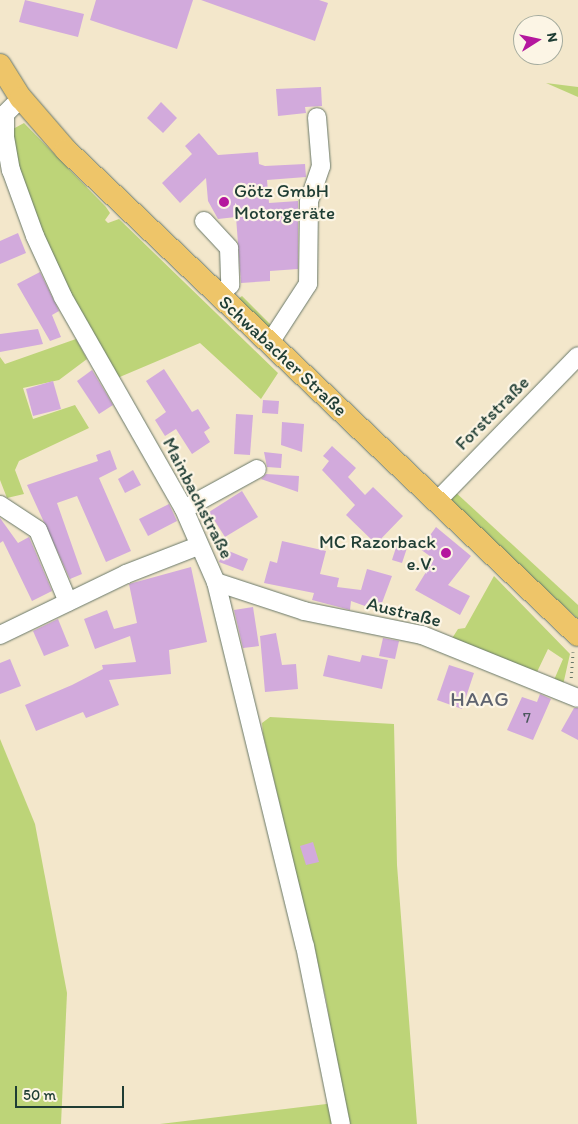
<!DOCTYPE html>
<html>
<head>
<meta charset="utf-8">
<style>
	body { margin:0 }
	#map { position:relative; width:578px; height:1124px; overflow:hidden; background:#f3e7cb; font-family:Itim,sans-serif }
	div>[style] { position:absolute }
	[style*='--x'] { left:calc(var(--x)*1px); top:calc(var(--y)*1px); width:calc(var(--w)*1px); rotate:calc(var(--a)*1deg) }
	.green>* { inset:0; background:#bdd478 }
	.building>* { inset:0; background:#d2aadc }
	.path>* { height:2.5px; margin-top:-1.25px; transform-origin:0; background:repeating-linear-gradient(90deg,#697869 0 1px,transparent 0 5px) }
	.roads { filter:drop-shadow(0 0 1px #697869) drop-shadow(0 0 1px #697869) }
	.minor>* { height:18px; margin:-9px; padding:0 9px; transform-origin:9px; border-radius:9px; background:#fff }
	.major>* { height:22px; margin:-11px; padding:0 11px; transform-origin:11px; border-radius:11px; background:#eec569 }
	.dots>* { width:14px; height:14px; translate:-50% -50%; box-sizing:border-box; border:2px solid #fcf5e5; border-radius:50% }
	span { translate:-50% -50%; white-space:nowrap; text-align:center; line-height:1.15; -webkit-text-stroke:4.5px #fcf5e5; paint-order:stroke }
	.number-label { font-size:16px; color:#4c585e }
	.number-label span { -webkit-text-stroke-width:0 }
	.poi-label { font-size:19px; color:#1f3d34 }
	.left { translate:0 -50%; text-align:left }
	.right { translate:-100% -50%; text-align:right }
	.street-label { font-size:19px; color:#1f3d34 }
	.quarter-label { font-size:21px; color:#5e636f; letter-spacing:1px }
	.north { position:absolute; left:513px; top:15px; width:50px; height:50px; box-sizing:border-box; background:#fcf5e5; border:1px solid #a4ab9e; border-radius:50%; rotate:80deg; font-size:14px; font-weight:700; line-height:20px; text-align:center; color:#1f3d34 }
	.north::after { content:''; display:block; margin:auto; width:18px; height:22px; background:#b5179e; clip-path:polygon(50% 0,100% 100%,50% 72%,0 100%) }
	.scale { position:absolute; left:15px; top:1086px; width:109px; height:22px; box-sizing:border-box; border:2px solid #1f3d34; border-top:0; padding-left:6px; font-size:15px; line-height:18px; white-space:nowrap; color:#1f3d34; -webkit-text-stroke:4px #fcf5e5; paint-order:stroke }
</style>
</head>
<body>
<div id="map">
	<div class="green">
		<i style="clip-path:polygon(546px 83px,578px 87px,578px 97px)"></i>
		<i style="clip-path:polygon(24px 123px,106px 207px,110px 213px,105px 220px,108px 223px,119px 219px,278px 373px,261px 399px,200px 343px,115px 379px,65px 286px,31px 208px,15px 153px,13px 129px)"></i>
		<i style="clip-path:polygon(242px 296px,274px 328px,270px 332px,237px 300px)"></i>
		<i style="clip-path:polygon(76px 339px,87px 359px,59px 380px,23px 388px,33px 419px,75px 405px,89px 428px,19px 461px,15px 470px,24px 494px,7px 498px,0 480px,0 357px,5px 364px)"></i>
		<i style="clip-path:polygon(453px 490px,578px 605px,578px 619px,461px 512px,446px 492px)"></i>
		<i style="clip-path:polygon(494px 576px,570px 654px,563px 685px,554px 680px,563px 659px,548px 649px,537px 672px,451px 640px,458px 629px,465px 628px)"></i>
		<i style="clip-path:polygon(270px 717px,394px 724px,397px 865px,417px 1124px,160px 1124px,343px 1102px,326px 999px,263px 734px,262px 723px)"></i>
		<i style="clip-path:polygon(0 739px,35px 824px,67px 993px,61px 1124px,0 1124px)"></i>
	</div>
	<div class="building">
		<i style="clip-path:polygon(25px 0,84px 14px,78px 37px,19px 22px)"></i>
		<i style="clip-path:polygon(96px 0,193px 0,177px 49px,90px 20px)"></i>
		<i style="clip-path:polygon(201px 0,319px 0,328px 3px,315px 41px)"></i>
		<i style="clip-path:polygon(321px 87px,322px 106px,305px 107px,306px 113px,278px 116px,276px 89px)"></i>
		<i style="clip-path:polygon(161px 102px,177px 118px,163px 133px,147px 118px)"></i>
		<i style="clip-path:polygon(199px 133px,218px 155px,258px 152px,259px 164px,265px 166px,305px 164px,306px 177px,267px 180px,269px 203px,298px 201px,298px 269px,270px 271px,270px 281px,241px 283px,236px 217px,218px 219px,208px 201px,206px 178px,180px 203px,162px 183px,192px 154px,185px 146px)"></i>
		<i style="clip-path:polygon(18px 233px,26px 253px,0 264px,0 241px)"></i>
		<i style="clip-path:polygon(40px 272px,59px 311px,52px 315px,61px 337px,50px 341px,17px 284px)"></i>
		<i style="clip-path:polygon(38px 329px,43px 344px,0 352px,0 334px)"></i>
		<i style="clip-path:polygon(164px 369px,192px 412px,198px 409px,210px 428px,204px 432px,210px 442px,192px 454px,176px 429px,165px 436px,155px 420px,166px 412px,146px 381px)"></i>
		<i style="clip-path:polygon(92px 370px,113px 405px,99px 414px,77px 381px)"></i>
		<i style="clip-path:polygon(53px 381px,61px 409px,33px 416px,26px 389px)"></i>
		<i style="clip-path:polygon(263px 400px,279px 401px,278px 414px,262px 413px)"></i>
		<i style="clip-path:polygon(236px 414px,253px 415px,250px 455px,234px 454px)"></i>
		<i style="clip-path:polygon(282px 422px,304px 424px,302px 452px,281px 445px)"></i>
		<i style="clip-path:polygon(332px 446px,356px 468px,348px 477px,365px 495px,373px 487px,403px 516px,376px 544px,346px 515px,355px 505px,322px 470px,329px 461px,323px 456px)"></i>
		<i style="clip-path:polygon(110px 450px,117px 469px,99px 478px,131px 551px,106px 562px,77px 496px,57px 503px,82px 574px,70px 579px,27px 485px,98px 461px,96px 455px)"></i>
		<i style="clip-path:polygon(264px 452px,282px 454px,281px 468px,267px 467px)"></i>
		<i style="clip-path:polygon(133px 470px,141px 485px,125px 493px,118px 479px)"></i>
		<i style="clip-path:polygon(266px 474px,299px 476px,298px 492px,261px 479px)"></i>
		<i style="clip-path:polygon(242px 491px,258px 517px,225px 537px,209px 512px)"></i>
		<i style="clip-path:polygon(169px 504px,177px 521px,148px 536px,139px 519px)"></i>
		<i style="clip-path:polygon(0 518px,18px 543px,29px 537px,52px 591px,32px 601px,3px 541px,0 543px)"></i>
		<i style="clip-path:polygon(436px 527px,471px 556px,448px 585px,470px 596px,460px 615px,415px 590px,434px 559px,420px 549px)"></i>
		<i style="clip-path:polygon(399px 538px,409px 542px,402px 563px,392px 560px)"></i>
		<i style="clip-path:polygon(282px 541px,326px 551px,320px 574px,339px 578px,337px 587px,361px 590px,367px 569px,392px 576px,379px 611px,351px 601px,350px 610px,339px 607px,312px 600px,314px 593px,264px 583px,270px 561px,277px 563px)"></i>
		<i style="clip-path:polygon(224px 549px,248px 559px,243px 571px,219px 562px)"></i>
		<i style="clip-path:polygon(191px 567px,207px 642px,169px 650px,171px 674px,109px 680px,119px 705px,86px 718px,83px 712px,36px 731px,25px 705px,72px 685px,103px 669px,102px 665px,136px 662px,130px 636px,95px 649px,84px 619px,107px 610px,114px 629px,137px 623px,129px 584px)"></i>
		<i style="clip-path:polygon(253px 607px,259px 646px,243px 648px,234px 610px)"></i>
		<i style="clip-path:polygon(58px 619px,69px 646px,44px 656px,33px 631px)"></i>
		<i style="clip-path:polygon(276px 633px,282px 665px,296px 664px,298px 689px,265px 692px,260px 636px)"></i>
		<i style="clip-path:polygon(383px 638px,399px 641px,395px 659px,379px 656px)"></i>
		<i style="clip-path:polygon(328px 655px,360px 662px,362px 655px,388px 660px,382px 689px,323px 676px)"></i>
		<i style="clip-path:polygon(10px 659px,21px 686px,0 694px,0 663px)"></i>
		<i style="clip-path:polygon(449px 665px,474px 673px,462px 709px,437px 700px)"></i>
		<i style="clip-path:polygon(540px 694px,551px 699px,533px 740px,507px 730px,522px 697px,537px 702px)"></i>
		<i style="clip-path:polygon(574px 708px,578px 708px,578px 740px,561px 731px)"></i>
		<i style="clip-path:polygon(313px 842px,319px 862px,306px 865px,300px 846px)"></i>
	</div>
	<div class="path">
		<i style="--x:571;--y:678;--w:26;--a:-86"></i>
	</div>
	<div class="roads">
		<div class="minor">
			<i style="--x:21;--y:98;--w:23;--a:135"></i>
			<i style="--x:5;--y:114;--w:23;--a:90"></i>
			<i style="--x:5;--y:137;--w:34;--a:80"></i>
			<i style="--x:11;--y:170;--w:70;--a:70"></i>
			<i style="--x:35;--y:236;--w:67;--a:65.3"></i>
			<i style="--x:63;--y:297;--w:242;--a:60.3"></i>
			<i style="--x:183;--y:507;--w:82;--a:66.3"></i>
			<i style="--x:216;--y:582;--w:375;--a:76.3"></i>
			<i style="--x:305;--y:946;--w:182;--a:78.6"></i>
			<i style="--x:204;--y:221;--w:37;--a:47"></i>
			<i style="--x:229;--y:248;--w:37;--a:88"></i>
			<i style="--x:230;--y:285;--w:16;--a:135"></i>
			<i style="--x:269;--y:344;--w:72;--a:-57"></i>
			<i style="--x:308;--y:284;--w:83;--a:-89.3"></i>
			<i style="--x:309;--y:201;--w:37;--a:-71"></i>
			<i style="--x:321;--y:166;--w:49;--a:-94.7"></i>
			<i style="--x:437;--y:501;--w:202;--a:-45.8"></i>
			<i style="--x:0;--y:505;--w:45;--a:33.3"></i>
			<i style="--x:38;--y:530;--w:78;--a:67.4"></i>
			<i style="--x:184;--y:509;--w:83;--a:-28.7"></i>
			<i style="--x:216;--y:582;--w:93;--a:18.2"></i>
			<i style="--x:304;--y:611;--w:120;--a:11.5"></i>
			<i style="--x:422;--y:635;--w:168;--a:22"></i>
			<i style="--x:0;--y:635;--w:140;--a:-25.8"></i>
			<i style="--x:126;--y:574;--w:77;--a:-21.3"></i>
		</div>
		<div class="major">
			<i style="--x:0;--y:65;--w:39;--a:58"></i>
			<i style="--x:21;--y:98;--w:69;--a:49.1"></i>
			<i style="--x:66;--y:150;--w:705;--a:43.45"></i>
		</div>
	</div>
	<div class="dots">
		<i style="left:224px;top:202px;background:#b5179e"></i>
		<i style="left:446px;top:553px;background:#b5179e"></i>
	</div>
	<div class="number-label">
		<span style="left:527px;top:718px">7</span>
	</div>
	<div class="poi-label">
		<span class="left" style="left:234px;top:202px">Götz GmbH<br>Motorgeräte</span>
		<span class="right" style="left:436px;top:553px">MC Razorback<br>e.V.</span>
	</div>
	<div class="street-label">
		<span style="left:283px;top:356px;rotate:43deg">Schwabacher Straße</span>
		<span style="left:492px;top:413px;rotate:-45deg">Forststraße</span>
		<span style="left:198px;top:498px;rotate:63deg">Mainbachstraße</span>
		<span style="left:404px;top:612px;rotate:14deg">Austraße</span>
	</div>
	<div class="quarter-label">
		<span style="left:480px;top:699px">HAAG</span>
	</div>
	<div class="north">N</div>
	<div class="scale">50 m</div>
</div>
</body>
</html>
